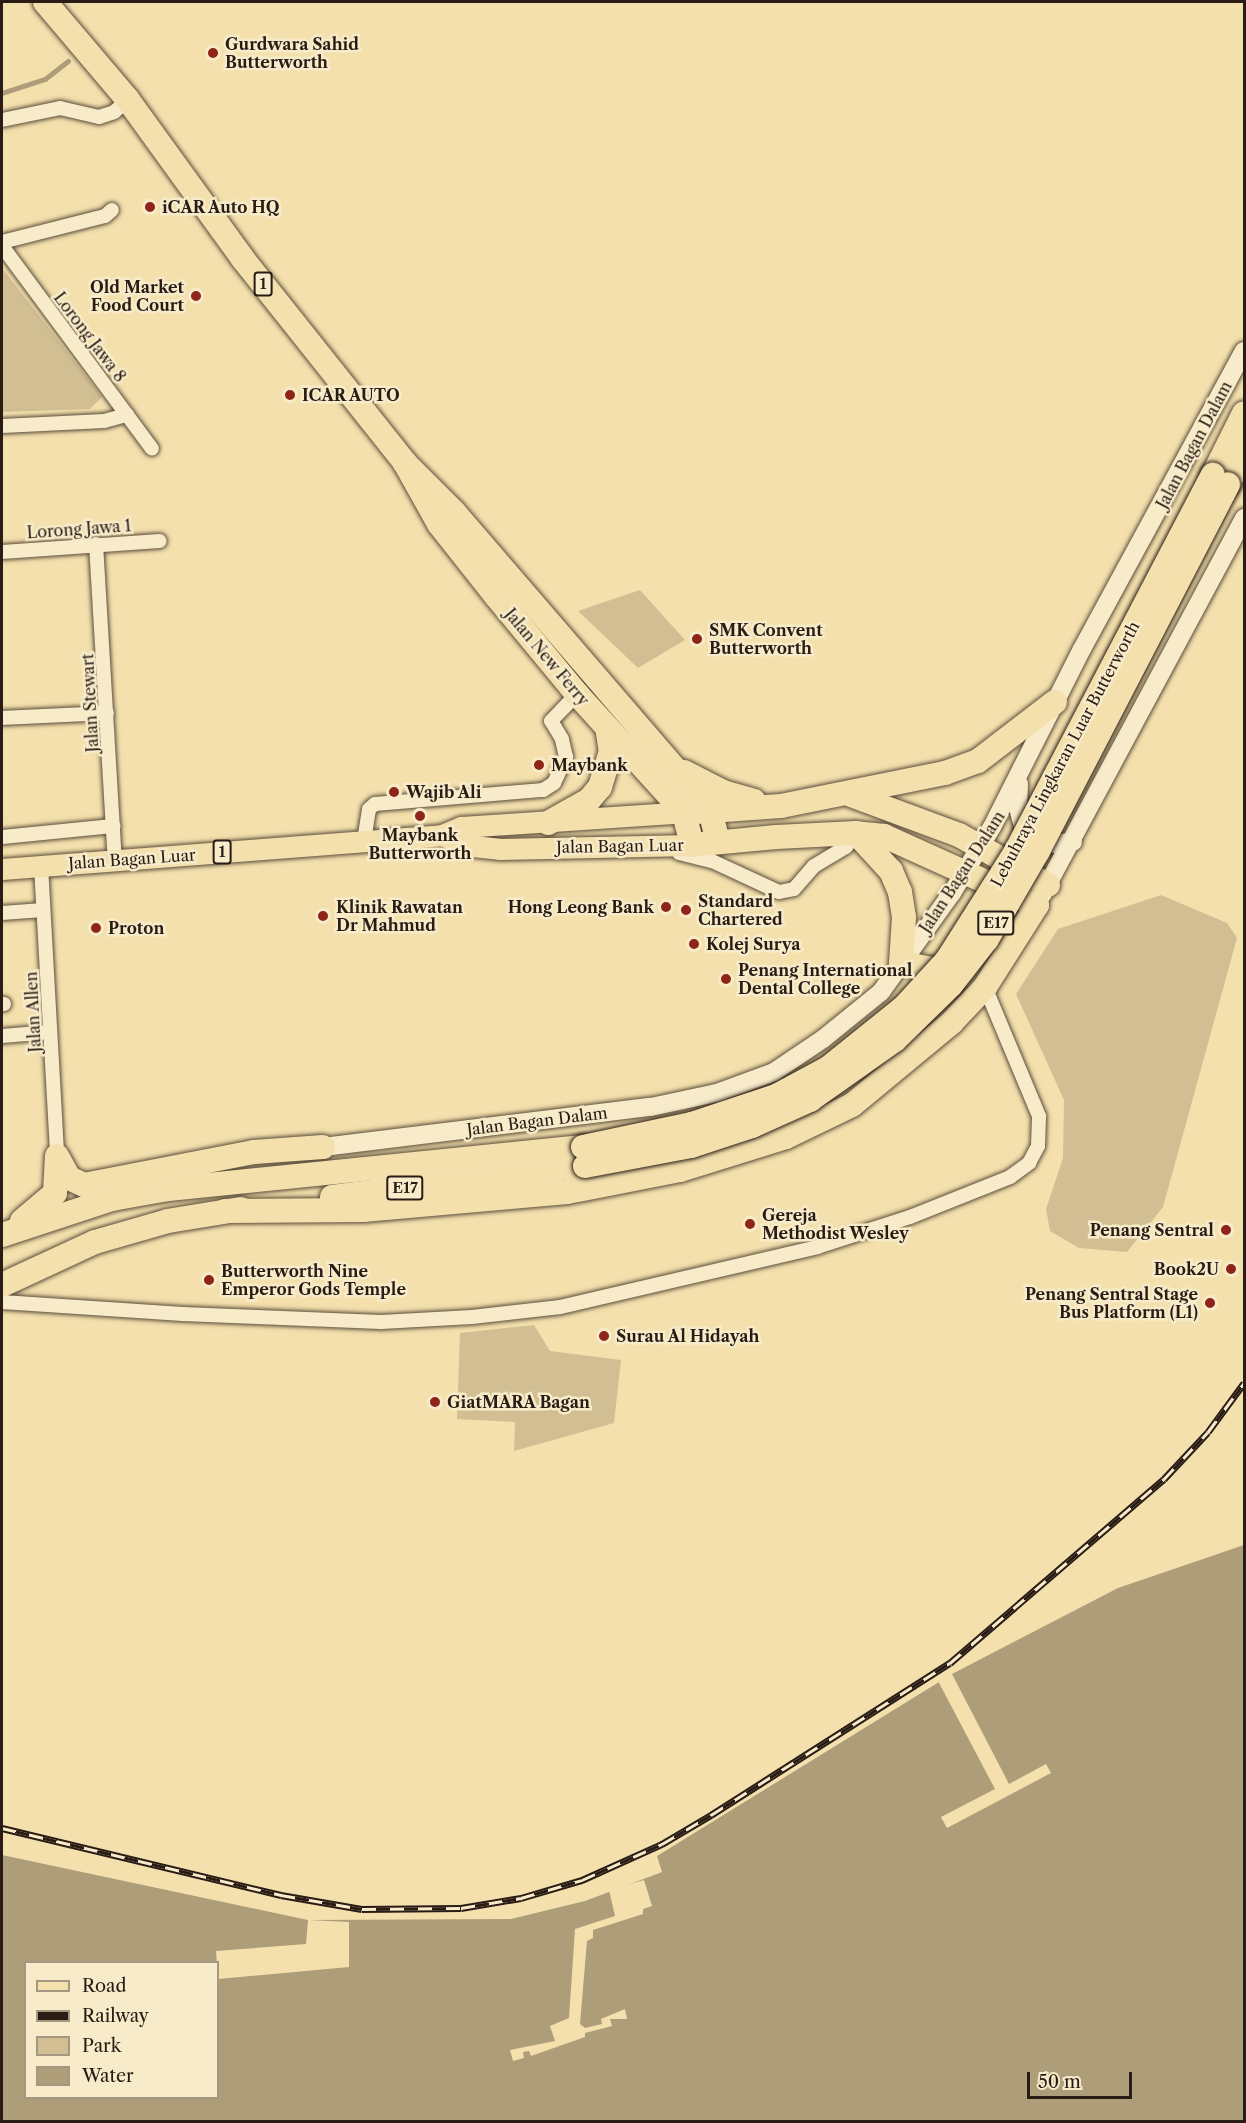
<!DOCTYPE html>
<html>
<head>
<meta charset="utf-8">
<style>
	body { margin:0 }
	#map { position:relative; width:1246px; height:2123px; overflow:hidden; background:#f3e0ad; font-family:"Libre Caslon Text",serif }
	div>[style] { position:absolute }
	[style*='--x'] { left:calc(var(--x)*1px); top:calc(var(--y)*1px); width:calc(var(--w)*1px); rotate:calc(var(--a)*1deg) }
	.green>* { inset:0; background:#d1bf93 }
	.water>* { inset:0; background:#ae9d79 }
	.pier>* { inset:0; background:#f3e0ad }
	.stream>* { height:4.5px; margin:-2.25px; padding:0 2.25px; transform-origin:2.25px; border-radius:2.25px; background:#ae9d79 }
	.roads { filter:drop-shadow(0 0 2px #5c4d3b) drop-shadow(0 0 2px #5c4d3b) }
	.street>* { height:14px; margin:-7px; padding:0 7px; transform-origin:7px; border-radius:7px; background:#f7ebca }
	.secondary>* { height:18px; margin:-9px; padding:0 9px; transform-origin:9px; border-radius:9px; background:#f7ebca }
	.primary>* { height:21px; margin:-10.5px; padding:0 10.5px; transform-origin:10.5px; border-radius:10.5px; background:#f3e0ad }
	.highway>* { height:24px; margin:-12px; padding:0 12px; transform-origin:12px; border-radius:12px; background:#f3e0ad }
	.rail>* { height:7px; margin-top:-3.5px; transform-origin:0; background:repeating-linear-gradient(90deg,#f7ebca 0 14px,#291c15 0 28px); box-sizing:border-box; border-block:2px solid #291c15 }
	.bridges { filter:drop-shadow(0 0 2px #291c15) drop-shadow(0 0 2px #291c15) }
	.highway-bridge>* { height:24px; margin:-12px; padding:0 12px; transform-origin:12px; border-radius:12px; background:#f3e0ad }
	.dots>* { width:16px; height:16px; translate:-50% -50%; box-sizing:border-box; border:3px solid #f7ebca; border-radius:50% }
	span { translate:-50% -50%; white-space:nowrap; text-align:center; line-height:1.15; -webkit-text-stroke:5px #f7ebca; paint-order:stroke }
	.shield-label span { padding:2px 4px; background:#f7ebca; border:2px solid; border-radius:4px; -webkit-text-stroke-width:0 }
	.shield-label { font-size:15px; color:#291c15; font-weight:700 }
	.poi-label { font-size:16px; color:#291c15; font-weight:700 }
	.left { translate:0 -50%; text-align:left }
	.right { translate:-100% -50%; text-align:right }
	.street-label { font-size:16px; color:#291c15 }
	.frame { position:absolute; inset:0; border:3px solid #291c15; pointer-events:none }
	.legend { position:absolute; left:24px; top:1961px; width:195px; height:138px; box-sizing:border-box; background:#f7ebca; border:2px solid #a59882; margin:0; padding:8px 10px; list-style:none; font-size:18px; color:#291c15 }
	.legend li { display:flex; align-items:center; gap:12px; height:30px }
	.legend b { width:30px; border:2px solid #a59882 }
	.scale { position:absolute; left:1027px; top:2072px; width:105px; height:27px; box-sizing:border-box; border:3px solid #291c15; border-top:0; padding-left:8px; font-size:18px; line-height:21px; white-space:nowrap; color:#291c15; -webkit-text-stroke:4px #f7ebca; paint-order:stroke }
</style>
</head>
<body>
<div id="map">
	<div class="green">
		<i style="clip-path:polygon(2px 268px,102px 397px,90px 409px,2px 412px)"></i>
		<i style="clip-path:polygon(640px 590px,685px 640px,638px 668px,578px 611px)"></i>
		<i style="clip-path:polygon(1161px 895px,1227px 923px,1237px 938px,1163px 1207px,1127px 1252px,1079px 1248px,1050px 1231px,1046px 1209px,1063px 1158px,1064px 1100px,1016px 994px,1058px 929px)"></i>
		<i style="clip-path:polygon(534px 1325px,550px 1351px,621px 1360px,614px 1423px,514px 1451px,515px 1422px,457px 1419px,460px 1333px)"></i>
	</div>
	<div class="water">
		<i style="clip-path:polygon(evenodd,1244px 1545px,1244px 2121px,2px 2122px,2px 1855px,308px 1920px,511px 1919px,585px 1901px,662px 1872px,657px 1856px,952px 1674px,1118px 1588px,1244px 1545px,26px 1962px,218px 1962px,218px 2098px,26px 2098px,26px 1962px)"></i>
	</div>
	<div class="pier">
		<i style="clip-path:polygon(952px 1674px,1009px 1784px,1046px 1764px,1051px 1773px,947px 1828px,941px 1817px,995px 1789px,938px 1681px)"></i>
		<i style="clip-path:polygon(644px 1880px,652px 1906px,643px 1909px,643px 1914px,593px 1930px,593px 1938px,587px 1941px,580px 2024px,585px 2028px,602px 2024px,601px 2019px,625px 2009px,627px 2019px,610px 2019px,612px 2026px,585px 2033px,585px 2037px,531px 2056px,529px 2051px,523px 2052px,524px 2058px,513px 2061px,510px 2050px,555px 2041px,550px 2026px,569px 2018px,575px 1929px,615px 1916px,609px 1890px)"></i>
		<i style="clip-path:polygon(308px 1920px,349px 1922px,349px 1967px,218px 1979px,216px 1951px,306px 1944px)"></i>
	</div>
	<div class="stream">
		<i style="--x:2;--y:93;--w:45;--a:-18"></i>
		<i style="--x:45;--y:79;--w:29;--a:-38"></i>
	</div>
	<div class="roads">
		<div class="street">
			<i style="--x:2;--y:120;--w:59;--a:-11.7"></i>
			<i style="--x:60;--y:108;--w:40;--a:13"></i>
			<i style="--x:99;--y:117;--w:16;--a:-18"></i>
			<i style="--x:114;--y:112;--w:18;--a:-41"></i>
			<i style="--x:2;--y:242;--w:106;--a:-14.2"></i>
			<i style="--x:105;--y:216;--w:9;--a:-41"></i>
			<i style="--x:2;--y:246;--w:252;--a:53.5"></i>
			<i style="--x:2;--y:426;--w:102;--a:-2.8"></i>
			<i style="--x:104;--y:421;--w:24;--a:-15"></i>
			<i style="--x:96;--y:544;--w:318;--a:86.6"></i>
			<i style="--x:2;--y:552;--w:158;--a:-4"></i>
			<i style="--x:2;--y:718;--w:105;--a:-2.7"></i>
			<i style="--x:2;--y:837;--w:112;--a:-5.7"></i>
			<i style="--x:364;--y:841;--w:32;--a:-81"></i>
			<i style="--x:369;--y:809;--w:8;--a:-40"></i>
			<i style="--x:375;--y:804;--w:169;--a:-4.8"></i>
			<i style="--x:543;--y:790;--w:13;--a:-32"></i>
			<i style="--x:554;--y:783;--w:29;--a:-65"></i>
			<i style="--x:566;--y:757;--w:18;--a:-103"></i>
			<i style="--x:562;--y:739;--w:21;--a:-121"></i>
			<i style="--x:551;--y:721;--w:37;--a:-46"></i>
			<i style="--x:679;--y:853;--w:34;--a:14"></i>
			<i style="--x:712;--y:861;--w:74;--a:24.8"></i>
			<i style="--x:779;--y:892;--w:15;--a:-11"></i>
			<i style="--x:794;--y:889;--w:30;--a:-49"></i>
			<i style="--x:814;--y:866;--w:37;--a:-31"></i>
			<i style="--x:846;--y:847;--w:17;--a:-54"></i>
			<i style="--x:41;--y:866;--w:290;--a:86.8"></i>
			<i style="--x:2;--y:913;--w:41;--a:-4.2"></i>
			<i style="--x:2;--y:1004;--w:2;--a:0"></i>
			<i style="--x:2;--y:1036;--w:48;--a:-4.8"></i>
			<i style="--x:2;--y:1302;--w:181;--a:3.8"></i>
			<i style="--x:183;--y:1314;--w:198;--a:2.3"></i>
			<i style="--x:381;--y:1322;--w:91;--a:-3.1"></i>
			<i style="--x:472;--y:1317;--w:89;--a:-6.5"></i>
			<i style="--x:560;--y:1307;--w:264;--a:-13.1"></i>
			<i style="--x:817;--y:1247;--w:98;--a:-17.9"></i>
			<i style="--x:910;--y:1217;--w:108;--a:-21.8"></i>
			<i style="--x:1010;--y:1177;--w:24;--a:-36"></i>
			<i style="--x:1029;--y:1163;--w:19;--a:-62"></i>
			<i style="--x:1038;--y:1146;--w:30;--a:-88"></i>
			<i style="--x:1039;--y:1116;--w:140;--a:-112.7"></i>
		</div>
		<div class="secondary">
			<i style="--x:1019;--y:784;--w:24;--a:92"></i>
			<i style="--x:1018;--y:808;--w:28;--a:75"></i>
			<i style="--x:1025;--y:835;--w:26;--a:21"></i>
			<i style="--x:1049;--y:844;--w:24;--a:-5"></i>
			<i style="--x:1042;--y:895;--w:428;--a:-61.8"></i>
			<i style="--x:323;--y:1147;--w:330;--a:-7"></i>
			<i style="--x:651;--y:1107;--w:67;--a:-12"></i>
			<i style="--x:717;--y:1093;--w:61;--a:-20.2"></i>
			<i style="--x:774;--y:1072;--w:59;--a:-34"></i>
			<i style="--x:823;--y:1039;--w:75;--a:-39"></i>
			<i style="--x:881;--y:992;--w:122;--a:-54.4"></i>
			<i style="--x:952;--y:893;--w:77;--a:-58.8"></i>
			<i style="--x:992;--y:827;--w:199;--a:-63.2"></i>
			<i style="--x:1082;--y:649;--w:339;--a:-61.5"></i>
		</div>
		<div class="primary">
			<i style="--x:442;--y:835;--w:23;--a:25"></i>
			<i style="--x:463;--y:845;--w:36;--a:6"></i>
			<i style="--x:499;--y:849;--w:193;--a:-1.2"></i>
			<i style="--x:2;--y:869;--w:441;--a:-4.4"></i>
			<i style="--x:442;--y:835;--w:21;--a:-23"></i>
			<i style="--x:461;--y:827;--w:224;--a:-3.8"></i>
		</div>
		<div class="highway">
			<i style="--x:45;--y:2;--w:128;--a:49.7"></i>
			<i style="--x:128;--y:100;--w:196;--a:54.1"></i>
			<i style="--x:243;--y:259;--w:260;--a:51.5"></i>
			<i style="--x:405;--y:463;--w:69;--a:45"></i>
			<i style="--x:454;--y:512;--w:393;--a:49.3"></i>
			<i style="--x:710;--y:810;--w:33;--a:76"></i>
			<i style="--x:1213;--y:475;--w:69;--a:-63.4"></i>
			<i style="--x:1228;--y:484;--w:36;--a:-63"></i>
			<i style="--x:684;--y:772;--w:44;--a:27.1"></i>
			<i style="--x:723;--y:792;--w:32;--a:16"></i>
			<i style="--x:851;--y:795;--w:115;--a:20.3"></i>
			<i style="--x:959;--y:835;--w:102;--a:29.3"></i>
			<i style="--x:696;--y:812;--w:85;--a:-4"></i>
			<i style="--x:781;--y:806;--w:167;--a:-11.4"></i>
			<i style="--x:945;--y:773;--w:35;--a:-20"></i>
			<i style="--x:978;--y:761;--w:97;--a:-37.5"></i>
			<i style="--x:548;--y:823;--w:47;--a:-29.3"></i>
			<i style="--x:589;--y:800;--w:17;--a:-50"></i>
			<i style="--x:600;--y:787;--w:37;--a:-73"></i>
			<i style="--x:611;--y:752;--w:24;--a:-99"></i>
			<i style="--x:856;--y:833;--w:52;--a:47.4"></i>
			<i style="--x:891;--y:871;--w:23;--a:67"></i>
			<i style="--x:900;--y:892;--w:25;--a:81"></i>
			<i style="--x:904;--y:917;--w:46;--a:93.7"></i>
			<i style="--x:901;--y:963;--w:36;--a:11"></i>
			<i style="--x:936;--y:970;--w:20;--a:41"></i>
			<i style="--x:57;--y:1156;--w:25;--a:61"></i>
			<i style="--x:69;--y:1178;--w:17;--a:25"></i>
			<i style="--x:84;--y:1185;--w:173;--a:-11"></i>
			<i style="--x:254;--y:1152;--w:69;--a:-4.1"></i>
			<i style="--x:332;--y:1197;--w:255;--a:-7"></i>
			<i style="--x:225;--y:1211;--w:138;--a:-0.4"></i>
			<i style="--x:363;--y:1210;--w:205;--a:-5"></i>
			<i style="--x:567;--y:1192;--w:115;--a:-11"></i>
			<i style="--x:680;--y:1170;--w:111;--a:-17.3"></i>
			<i style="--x:786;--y:1137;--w:73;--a:-25.9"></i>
			<i style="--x:852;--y:1105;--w:129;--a:-39.6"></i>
			<i style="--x:951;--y:1023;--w:50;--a:-46.6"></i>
			<i style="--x:985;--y:987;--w:97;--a:-57.6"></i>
			<i style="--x:1037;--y:905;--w:168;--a:-155.7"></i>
			<i style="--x:884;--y:836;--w:28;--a:-174"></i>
			<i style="--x:856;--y:833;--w:80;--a:177.1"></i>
			<i style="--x:776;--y:837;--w:84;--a:174.6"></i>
			<i style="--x:692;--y:845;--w:34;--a:-104"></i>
			<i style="--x:684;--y:812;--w:159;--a:-132.2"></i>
			<i style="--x:577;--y:694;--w:127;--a:-129.6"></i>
			<i style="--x:496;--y:596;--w:92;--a:-128.4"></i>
			<i style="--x:439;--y:524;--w:70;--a:-119.1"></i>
			<i style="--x:22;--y:1221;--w:43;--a:-40.3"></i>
			<i style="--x:55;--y:1193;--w:35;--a:-87"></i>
			<i style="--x:2;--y:1235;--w:116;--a:-18.1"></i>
			<i style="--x:112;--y:1199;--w:57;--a:-10.1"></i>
			<i style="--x:168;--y:1189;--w:417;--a:-5.8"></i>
			<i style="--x:2;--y:1285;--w:102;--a:-24.8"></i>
			<i style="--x:95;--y:1242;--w:76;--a:-16"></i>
			<i style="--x:168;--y:1221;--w:74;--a:-9.3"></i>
		</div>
	</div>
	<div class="rail">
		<i style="--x:2;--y:1828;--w:287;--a:13.5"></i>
		<i style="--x:281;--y:1895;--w:82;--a:9.8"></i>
		<i style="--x:362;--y:1909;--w:99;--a:-0.6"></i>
		<i style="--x:461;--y:1908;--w:61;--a:-9.5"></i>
		<i style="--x:521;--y:1898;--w:64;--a:-16.4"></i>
		<i style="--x:582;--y:1880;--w:88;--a:-24.2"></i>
		<i style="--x:662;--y:1844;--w:57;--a:-30.6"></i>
		<i style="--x:711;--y:1815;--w:283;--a:-32.5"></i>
		<i style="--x:950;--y:1663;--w:282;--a:-40.7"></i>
		<i style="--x:1164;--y:1479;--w:64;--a:-46.9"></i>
		<i style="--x:1208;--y:1432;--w:61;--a:-53.7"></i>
	</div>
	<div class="bridges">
		<div class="highway-bridge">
			<i style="--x:583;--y:1147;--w:111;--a:-11.9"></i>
			<i style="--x:692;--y:1124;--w:89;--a:-18.4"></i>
			<i style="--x:776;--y:1096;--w:59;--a:-28.3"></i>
			<i style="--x:828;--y:1068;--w:96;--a:-38.7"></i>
			<i style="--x:903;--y:1008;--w:65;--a:-47.5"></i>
			<i style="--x:947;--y:960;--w:127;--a:-57.6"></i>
			<i style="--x:1015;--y:853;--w:427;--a:-62.4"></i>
			<i style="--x:585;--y:1166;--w:108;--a:-10.7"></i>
			<i style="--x:691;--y:1146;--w:64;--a:-18.2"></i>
			<i style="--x:752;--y:1126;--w:64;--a:-24.1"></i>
			<i style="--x:810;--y:1100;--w:104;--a:-35.2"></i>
			<i style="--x:895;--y:1040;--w:78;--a:-44.5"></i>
			<i style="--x:951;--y:985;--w:58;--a:-52"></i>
			<i style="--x:987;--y:939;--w:102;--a:-59.9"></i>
			<i style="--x:1038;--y:851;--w:413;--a:-62.6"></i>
		</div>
	</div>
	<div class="dots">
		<i style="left:213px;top:53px;background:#8f2418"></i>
		<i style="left:150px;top:207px;background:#8f2418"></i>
		<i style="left:196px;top:296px;background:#8f2418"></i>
		<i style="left:290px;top:395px;background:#8f2418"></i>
		<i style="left:697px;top:639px;background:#8f2418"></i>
		<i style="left:539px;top:765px;background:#8f2418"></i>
		<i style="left:394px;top:792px;background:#8f2418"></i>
		<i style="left:420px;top:816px;background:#8f2418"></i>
		<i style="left:666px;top:907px;background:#8f2418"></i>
		<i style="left:686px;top:910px;background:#8f2418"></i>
		<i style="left:323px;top:916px;background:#8f2418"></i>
		<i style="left:96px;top:928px;background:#8f2418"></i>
		<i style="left:694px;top:944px;background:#8f2418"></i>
		<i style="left:726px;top:979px;background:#8f2418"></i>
		<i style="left:750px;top:1224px;background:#8f2418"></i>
		<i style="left:1226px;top:1230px;background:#8f2418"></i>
		<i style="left:1231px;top:1269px;background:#8f2418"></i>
		<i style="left:209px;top:1280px;background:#8f2418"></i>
		<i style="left:1210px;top:1303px;background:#8f2418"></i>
		<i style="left:604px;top:1336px;background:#8f2418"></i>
		<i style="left:435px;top:1402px;background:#8f2418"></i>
	</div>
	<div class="shield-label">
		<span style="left:263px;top:284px">1</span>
		<span style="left:222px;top:852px">1</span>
		<span style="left:996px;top:923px">E17</span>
		<span style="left:405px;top:1188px">E17</span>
	</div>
	<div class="poi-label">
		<span class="left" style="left:225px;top:53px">Gurdwara Sahid<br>Butterworth</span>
		<span class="left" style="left:162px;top:207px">iCAR Auto HQ</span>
		<span class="right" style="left:184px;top:296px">Old Market<br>Food Court</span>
		<span class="left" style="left:302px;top:395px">ICAR AUTO</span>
		<span class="left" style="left:709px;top:639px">SMK Convent<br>Butterworth</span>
		<span class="left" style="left:551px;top:765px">Maybank</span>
		<span class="left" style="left:406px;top:792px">Wajib Ali</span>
		<span style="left:420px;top:844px">Maybank<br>Butterworth</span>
		<span class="left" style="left:698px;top:910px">Standard<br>Chartered</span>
		<span class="left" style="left:336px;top:916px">Klinik Rawatan<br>Dr Mahmud</span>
		<span class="right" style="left:654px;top:907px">Hong Leong Bank</span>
		<span class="left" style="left:108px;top:928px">Proton</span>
		<span class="left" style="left:706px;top:944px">Kolej Surya</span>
		<span class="left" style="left:738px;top:979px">Penang International<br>Dental College</span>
		<span class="left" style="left:762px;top:1224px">Gereja<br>Methodist Wesley</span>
		<span class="right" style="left:1214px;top:1230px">Penang Sentral</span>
		<span class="right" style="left:1219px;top:1269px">Book2U</span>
		<span class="left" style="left:221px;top:1280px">Butterworth Nine<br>Emperor Gods Temple</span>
		<span class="right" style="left:1198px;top:1303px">Penang Sentral Stage<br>Bus Platform (L1)</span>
		<span class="left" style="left:616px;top:1336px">Surau Al Hidayah</span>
		<span class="left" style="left:447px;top:1402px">GiatMARA Bagan</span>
	</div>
	<div class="street-label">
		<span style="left:90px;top:337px;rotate:53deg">Lorong Jawa 8</span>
		<span style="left:1194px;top:445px;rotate:-62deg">Jalan Bagan Dalam</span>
		<span style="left:79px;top:529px;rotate:-4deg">Lorong Jawa 1</span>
		<span style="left:547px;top:657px;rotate:50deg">Jalan New Ferry</span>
		<span style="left:90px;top:703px;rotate:-93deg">Jalan Stewart</span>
		<span style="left:1065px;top:754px;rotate:-62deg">Lebuhraya Lingkaran Luar Butterworth</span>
		<span style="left:620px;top:846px;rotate:-1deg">Jalan Bagan Luar</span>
		<span style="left:132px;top:859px;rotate:-4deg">Jalan Bagan Luar</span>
		<span style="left:962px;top:872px;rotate:-57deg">Jalan Bagan Dalam</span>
		<span style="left:33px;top:1012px;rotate:-93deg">Jalan Allen</span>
		<span style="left:537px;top:1121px;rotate:-7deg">Jalan Bagan Dalam</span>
	</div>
	<div class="frame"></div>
	<ul class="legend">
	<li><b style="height:8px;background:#f3e0ad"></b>Road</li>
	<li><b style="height:8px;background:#291c15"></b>Railway</li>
	<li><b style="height:16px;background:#d1bf93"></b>Park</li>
	<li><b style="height:16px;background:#ae9d79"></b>Water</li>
	</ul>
	<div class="scale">50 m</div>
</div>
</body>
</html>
